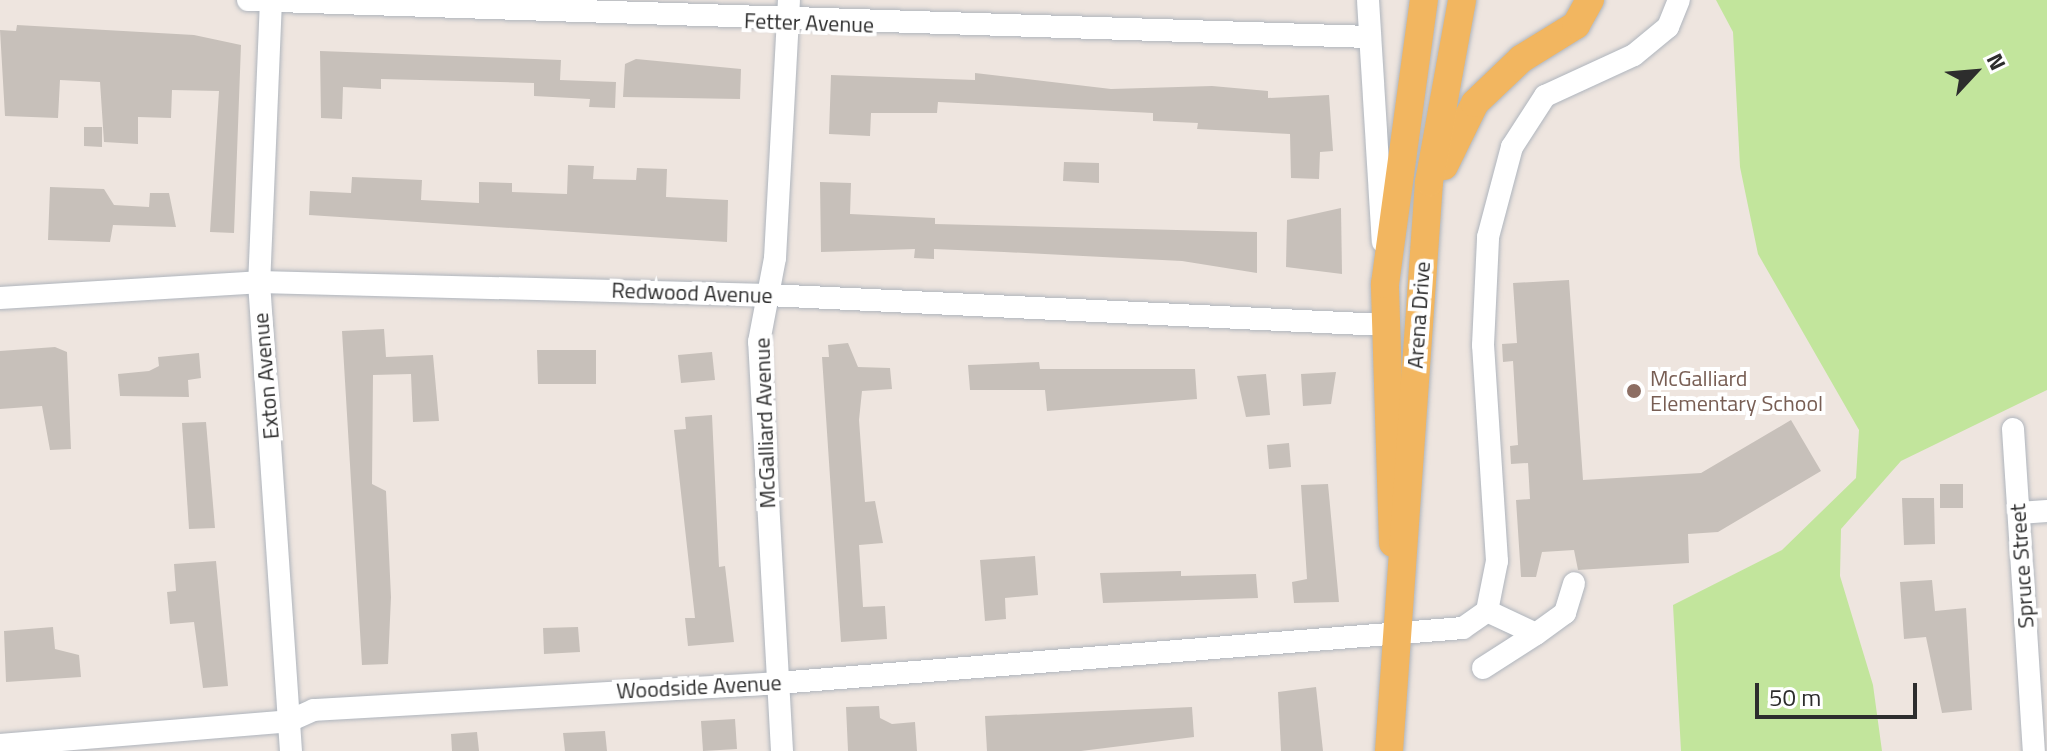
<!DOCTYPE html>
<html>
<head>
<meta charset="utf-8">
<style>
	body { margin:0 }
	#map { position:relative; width:2047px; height:751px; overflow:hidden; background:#eee5df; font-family:"Titillium Web",sans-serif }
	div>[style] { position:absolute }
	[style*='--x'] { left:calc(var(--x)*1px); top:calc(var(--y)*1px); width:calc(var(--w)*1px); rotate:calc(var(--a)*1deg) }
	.green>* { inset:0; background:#c2e59c }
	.building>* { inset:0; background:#c7c0ba }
	.roads { filter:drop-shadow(0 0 2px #afb5bd) drop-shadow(0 0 2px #afb5bd) }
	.minor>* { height:22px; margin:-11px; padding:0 11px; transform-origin:11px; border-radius:11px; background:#fff }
	.major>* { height:28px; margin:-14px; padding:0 14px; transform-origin:14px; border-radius:14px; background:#f2b660 }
	.dots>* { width:22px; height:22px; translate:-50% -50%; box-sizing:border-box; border:4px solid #fff; border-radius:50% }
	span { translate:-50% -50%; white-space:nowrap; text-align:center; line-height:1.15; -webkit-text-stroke:8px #fff; paint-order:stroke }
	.street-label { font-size:22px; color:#2d2d2d }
	.education-label { font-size:22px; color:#785e54 }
	.left { translate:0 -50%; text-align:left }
	.north { position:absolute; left:1935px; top:32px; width:80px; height:80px; -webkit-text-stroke:6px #fff; paint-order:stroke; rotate:64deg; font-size:22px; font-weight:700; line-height:32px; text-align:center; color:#2d2d2d }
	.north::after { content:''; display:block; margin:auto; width:28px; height:36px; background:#2d2d2d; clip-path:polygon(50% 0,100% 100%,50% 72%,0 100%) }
	.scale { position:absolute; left:1755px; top:683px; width:162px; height:36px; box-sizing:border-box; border:4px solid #2d2d2d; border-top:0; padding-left:10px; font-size:24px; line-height:28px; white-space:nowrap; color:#2d2d2d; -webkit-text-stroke:6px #fff; paint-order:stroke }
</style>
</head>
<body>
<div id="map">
	<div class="green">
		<i style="clip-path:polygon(1716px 0,2047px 0,2047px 390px,1901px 461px,1841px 529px,1840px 576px,1873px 685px,1882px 751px,1681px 751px,1673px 605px,1782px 550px,1856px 478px,1859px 430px,1758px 254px,1740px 167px,1733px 32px)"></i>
	</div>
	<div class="building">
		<i style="clip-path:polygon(17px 25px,194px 35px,241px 45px,234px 233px,210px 232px,219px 91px,172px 90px,171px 118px,138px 117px,138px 144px,104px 142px,100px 82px,60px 80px,58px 118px,5px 116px,0 30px,16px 31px)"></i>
		<i style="clip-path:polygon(320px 51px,561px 60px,560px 80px,616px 82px,615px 108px,589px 107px,590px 99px,534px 96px,534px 83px,381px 79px,381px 89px,343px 87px,342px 119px,321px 118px)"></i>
		<i style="clip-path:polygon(636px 59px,741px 69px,740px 99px,623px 97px,625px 64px)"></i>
		<i style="clip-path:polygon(975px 73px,1111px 89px,1212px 86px,1268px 91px,1268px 98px,1329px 95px,1333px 151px,1320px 152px,1319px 179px,1291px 178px,1290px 134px,1197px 129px,1198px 123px,1153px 121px,1153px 113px,938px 102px,937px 113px,871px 113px,870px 136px,829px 134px,831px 75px,975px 80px)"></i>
		<i style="clip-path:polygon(84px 127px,102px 127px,102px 147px,84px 146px)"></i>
		<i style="clip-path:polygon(1064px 162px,1099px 163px,1099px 183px,1063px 181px)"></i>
		<i style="clip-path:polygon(568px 165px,594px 166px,593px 179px,636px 180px,637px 168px,667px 169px,666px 197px,728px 200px,727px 242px,309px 215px,310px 191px,351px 193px,352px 177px,422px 180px,421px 200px,479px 203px,479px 182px,512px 183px,512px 192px,567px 194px)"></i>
		<i style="clip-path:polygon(820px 182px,851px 183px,850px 214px,935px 218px,935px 224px,1257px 232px,1257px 273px,1182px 261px,1004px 252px,934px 249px,934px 259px,914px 258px,915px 249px,821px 252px)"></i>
		<i style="clip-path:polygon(50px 187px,104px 189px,114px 205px,149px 207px,150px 193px,169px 193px,176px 227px,113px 225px,110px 242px,48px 240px)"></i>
		<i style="clip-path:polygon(1341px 208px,1342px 274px,1286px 267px,1287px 220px)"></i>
		<i style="clip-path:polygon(1569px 280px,1583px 480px,1701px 473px,1791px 420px,1821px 471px,1718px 532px,1688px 534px,1689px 563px,1578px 570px,1574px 550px,1542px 552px,1536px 577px,1521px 577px,1516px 500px,1530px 499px,1528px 463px,1511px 464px,1510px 446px,1518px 445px,1513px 361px,1503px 362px,1502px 344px,1517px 343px,1513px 283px)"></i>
		<i style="clip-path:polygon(384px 329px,386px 357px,433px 355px,439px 421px,413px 422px,411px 374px,373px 375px,372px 484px,386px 491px,391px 597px,388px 664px,362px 665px,342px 331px)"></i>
		<i style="clip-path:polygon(848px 343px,858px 367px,890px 368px,892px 389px,862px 391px,859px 420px,865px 502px,875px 501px,883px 543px,859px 545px,863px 607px,885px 606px,887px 639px,841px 642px,822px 357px,829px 357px,828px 345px)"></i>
		<i style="clip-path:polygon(55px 347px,67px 352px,71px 449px,50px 450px,42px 406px,0 409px,0 351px)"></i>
		<i style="clip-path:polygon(537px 350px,596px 350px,596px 384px,538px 384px)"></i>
		<i style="clip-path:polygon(712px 352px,715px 380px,681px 383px,678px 355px)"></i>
		<i style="clip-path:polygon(199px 353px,201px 378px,188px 380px,189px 397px,120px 396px,118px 374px,149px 371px,159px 366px,158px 357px)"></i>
		<i style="clip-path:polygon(1039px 362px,1040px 369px,1195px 369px,1197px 399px,1047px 411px,1045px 390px,970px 390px,968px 365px)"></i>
		<i style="clip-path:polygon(1336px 372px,1331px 404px,1303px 406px,1301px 374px)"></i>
		<i style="clip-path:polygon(1266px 374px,1270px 415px,1246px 417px,1237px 376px)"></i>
		<i style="clip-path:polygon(712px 415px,719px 567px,725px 566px,734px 642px,688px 646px,685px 618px,695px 618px,674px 430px,686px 429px,685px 417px)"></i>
		<i style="clip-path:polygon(206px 422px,215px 528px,189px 529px,182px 423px)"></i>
		<i style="clip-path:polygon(1289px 443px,1291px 467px,1269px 469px,1267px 445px)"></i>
		<i style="clip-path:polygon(1328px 484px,1339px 602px,1294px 603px,1292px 582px,1307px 579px,1301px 485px)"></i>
		<i style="clip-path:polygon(1940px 484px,1963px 484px,1963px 508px,1940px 508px)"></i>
		<i style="clip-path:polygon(1902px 498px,1934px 498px,1935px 544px,1904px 545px)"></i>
		<i style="clip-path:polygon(1035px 556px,1038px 595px,1005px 598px,1006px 619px,985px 621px,980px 560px)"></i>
		<i style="clip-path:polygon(216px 561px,228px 686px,203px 688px,194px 622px,170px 624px,167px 592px,176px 591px,174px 564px)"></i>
		<i style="clip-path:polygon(1181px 571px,1181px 576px,1256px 574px,1258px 598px,1103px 603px,1100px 573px)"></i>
		<i style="clip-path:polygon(1932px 580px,1935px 611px,1966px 608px,1972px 710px,1942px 713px,1926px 637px,1904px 639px,1900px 582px)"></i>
		<i style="clip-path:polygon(53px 627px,55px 649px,79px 655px,81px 677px,6px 682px,4px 631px)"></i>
		<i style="clip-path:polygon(578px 627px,580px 652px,544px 654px,543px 628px)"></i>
		<i style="clip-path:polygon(1316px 687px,1323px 751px,1281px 751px,1278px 692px)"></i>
		<i style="clip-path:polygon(879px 706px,880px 718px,892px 724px,915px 722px,917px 751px,848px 751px,846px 707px)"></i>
		<i style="clip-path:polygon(1192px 707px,1194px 737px,1081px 751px,987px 751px,985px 716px)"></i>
		<i style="clip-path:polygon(735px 719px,737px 749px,703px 751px,701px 721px)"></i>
		<i style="clip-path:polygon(605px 731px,607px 751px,565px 751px,563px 733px)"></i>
		<i style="clip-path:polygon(477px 732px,479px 751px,452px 751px,451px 734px)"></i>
	</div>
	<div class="roads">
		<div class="minor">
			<i style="--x:248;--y:0;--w:1123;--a:1.89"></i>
			<i style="--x:271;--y:0;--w:282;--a:92.4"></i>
			<i style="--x:259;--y:282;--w:470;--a:86.1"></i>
			<i style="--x:1368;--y:0;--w:242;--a:86.5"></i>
			<i style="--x:0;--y:298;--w:259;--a:-3.5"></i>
			<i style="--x:259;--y:282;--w:509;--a:1.46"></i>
			<i style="--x:768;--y:295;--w:617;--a:2.79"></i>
			<i style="--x:2013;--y:429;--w:323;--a:86.3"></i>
			<i style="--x:2019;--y:513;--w:28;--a:-4"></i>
			<i style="--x:1487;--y:611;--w:54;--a:25.1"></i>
			<i style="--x:1536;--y:634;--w:36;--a:-36"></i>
			<i style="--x:1565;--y:613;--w:31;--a:-73"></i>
			<i style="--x:1483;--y:668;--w:63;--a:-32.7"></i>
			<i style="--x:0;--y:745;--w:290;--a:-4.7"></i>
			<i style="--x:289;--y:721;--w:27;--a:-24"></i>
			<i style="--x:314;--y:710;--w:465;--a:-3.3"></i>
			<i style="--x:778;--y:683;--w:687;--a:-4.59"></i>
			<i style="--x:1463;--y:628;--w:29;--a:-35"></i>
			<i style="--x:1487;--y:611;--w:51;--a:-78.7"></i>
			<i style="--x:1497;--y:561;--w:216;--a:-93.7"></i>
			<i style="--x:1483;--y:345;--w:108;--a:-87.3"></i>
			<i style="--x:1488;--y:237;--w:93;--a:-75.1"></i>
			<i style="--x:1512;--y:147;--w:61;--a:-57.1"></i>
			<i style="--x:1545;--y:96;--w:98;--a:-24.7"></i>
			<i style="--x:1634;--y:55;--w:44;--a:-39.5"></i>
			<i style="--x:1668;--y:27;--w:29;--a:-68"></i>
			<i style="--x:782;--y:751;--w:410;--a:-93.2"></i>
			<i style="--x:759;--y:342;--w:86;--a:-79.2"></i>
			<i style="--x:775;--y:258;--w:258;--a:-86.9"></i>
		</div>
		<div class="major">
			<i style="--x:1444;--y:166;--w:70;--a:-63.8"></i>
			<i style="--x:1475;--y:103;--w:64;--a:-43.7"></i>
			<i style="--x:1521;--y:59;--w:65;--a:-31.7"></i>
			<i style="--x:1576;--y:25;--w:29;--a:-61"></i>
			<i style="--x:1393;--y:543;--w:259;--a:-91.8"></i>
			<i style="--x:1385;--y:284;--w:287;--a:-82.2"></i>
			<i style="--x:1389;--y:751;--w:570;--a:-85.98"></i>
			<i style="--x:1429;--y:182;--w:185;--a:-79.7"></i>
		</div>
	</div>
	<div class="dots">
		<i style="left:1634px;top:391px;background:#8d6e63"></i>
	</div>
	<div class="street-label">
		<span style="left:809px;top:23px;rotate:2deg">Fetter Avenue</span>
		<span style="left:692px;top:293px;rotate:2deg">Redwood Avenue</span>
		<span style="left:1419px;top:315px;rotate:-86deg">Arena Drive</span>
		<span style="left:266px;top:376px;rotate:-95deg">Exton Avenue</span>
		<span style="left:765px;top:423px;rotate:-92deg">McGalliard Avenue</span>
		<span style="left:2022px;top:566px;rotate:-94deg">Spruce Street</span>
		<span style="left:699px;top:687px;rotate:-3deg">Woodside Avenue</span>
	</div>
	<div class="education-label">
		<span class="left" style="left:1650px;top:391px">McGalliard<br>Elementary School</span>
	</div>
	<div class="north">N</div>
	<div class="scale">50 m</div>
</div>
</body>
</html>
